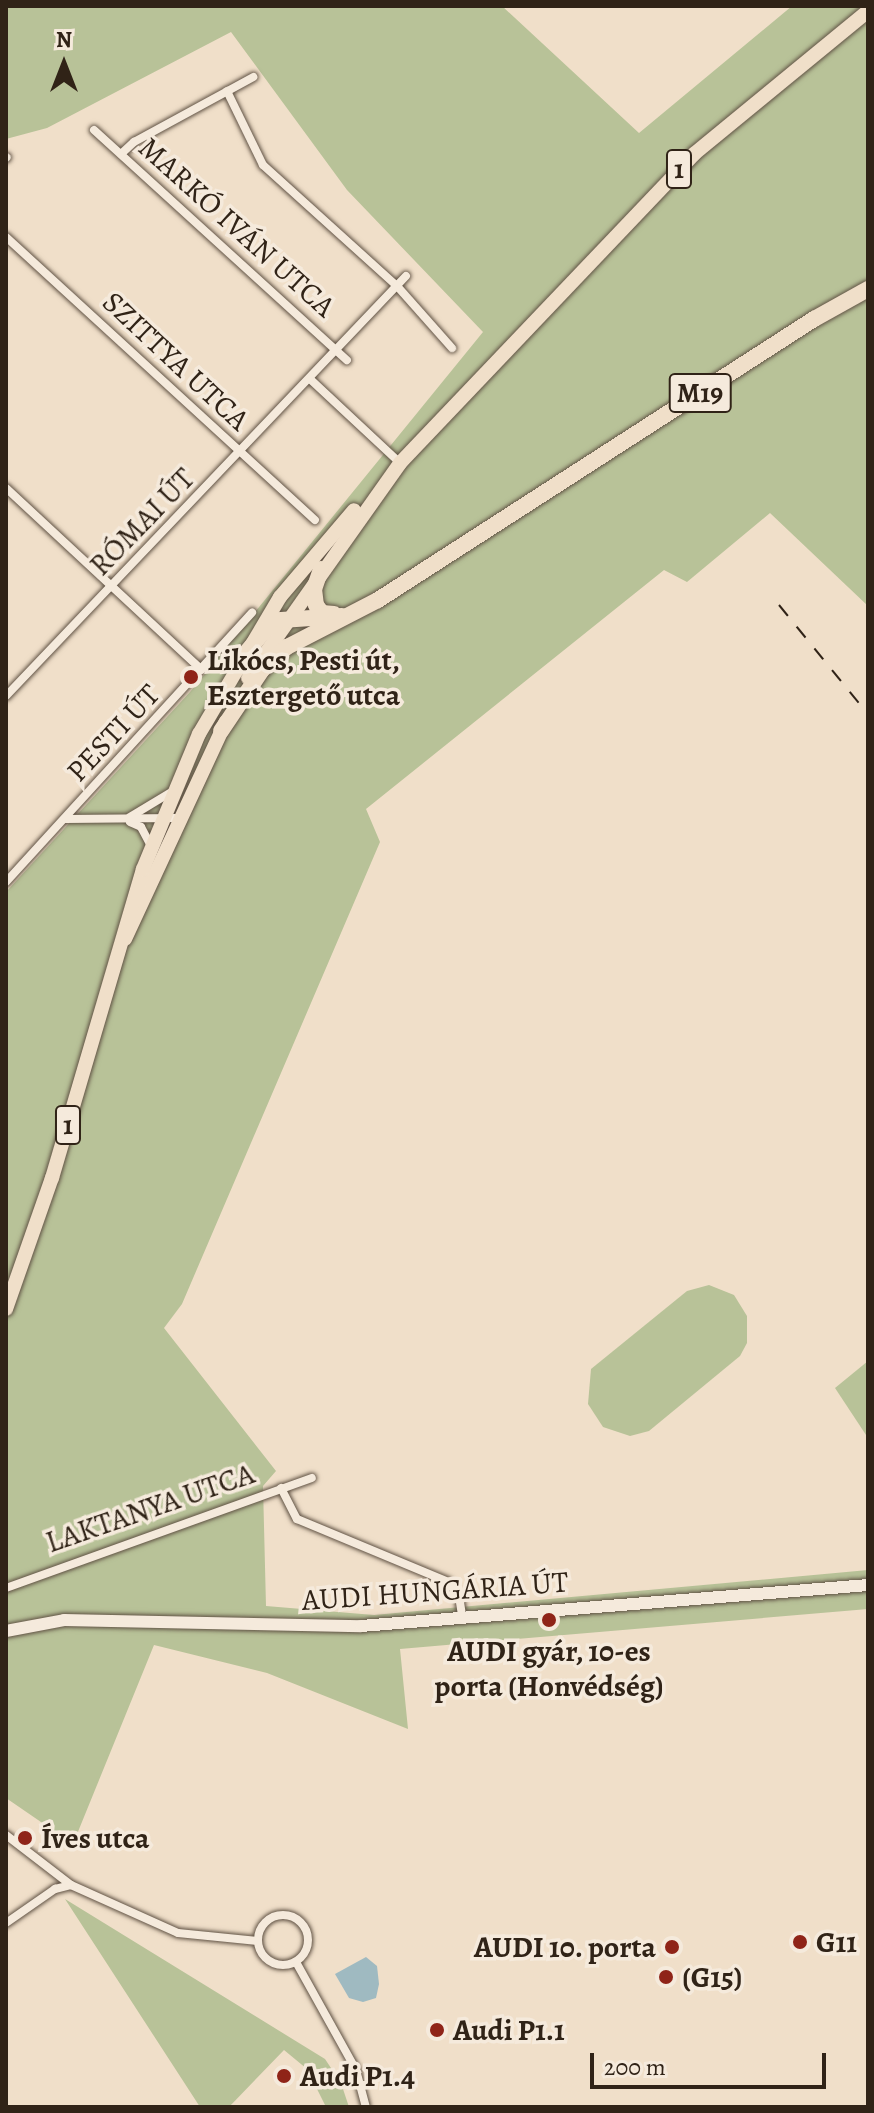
<!DOCTYPE html>
<html>
<head>
<meta charset="utf-8">
<style>
	body { margin:0 }
	#map { position:relative; width:874px; height:2113px; overflow:hidden; background:#f0dfc9; font-family:Alegreya,serif }
	div>[style] { position:absolute }
	[style*='--x'] { left:calc(var(--x)*1px); top:calc(var(--y)*1px); width:calc(var(--w)*1px); rotate:calc(var(--a)*1deg) }
	.green>* { inset:0; background:#b8c298 }
	.water>* { inset:0; background:#9fbac1 }
	.roads { filter:drop-shadow(0 0 2px #605244) drop-shadow(0 0 2px #605244) }
	.street>* { height:8px; margin:-4px; padding:0 4px; transform-origin:4px; border-radius:4px; background:#f5eadc }
	.street>.ring { margin:-4px; padding:0; box-sizing:content-box; background:none; border:8px solid #f5eadc; border-radius:50% }
	.secondary>* { height:12px; margin:-6px; padding:0 6px; transform-origin:6px; border-radius:6px; background:#f5eadc }
	.primary>* { height:14px; margin:-7px; padding:0 7px; transform-origin:7px; border-radius:7px; background:#f0dfc9 }
	.highway>* { height:16px; margin:-8px; padding:0 8px; transform-origin:8px; border-radius:8px; background:#f0dfc9 }
	.rail>* { height:2px; margin-top:-1px; transform-origin:0; background:repeating-linear-gradient(90deg,#302317 0 14px,transparent 0 28px) }
	.dots>* { width:22px; height:22px; translate:-50% -50%; box-sizing:border-box; border:4px solid #f5eadc; border-radius:50% }
	span { translate:-50% -50%; white-space:nowrap; text-align:center; line-height:1.15; -webkit-text-stroke:7px #f5eadc; paint-order:stroke }
	.shield-label span { padding:2px 6px; background:#f5eadc; border:2px solid; border-radius:6px; -webkit-text-stroke-width:0 }
	.shield-label { font-size:28px; color:#302317; font-weight:700 }
	.street-label { font-size:30px; color:#302317 }
	.poi-label { font-size:30px; color:#302317; font-weight:700 }
	.left { translate:0 -50%; text-align:left }
	.right { translate:-100% -50%; text-align:right }
	.frame { position:absolute; inset:0; border:8px solid #302317; pointer-events:none }
	.north { position:absolute; left:24px; top:24px; width:80px; height:80px; -webkit-text-stroke:6px #f5eadc; paint-order:stroke; rotate:0deg; font-size:22px; font-weight:700; line-height:32px; text-align:center; color:#302317 }
	.north::after { content:''; display:block; margin:auto; width:28px; height:36px; background:#302317; clip-path:polygon(50% 0,100% 100%,50% 72%,0 100%) }
	.scale { position:absolute; left:590px; top:2053px; width:236px; height:36px; box-sizing:border-box; border:4px solid #302317; border-top:0; padding-left:10px; font-size:24px; line-height:28px; white-space:nowrap; color:#302317; -webkit-text-stroke:6px #f5eadc; paint-order:stroke }
</style>
</head>
<body>
<div id="map">
	<div class="green">
		<i style="clip-path:polygon(6px 6px,502px 6px,639px 133px,792px 6px,868px 6px,868px 606px,770px 513px,687px 582px,664px 570px,366px 809px,380px 842px,182px 1304px,164px 1328px,276px 1471px,263px 1486px,266px 1606px,374px 1615px,868px 1570px,868px 1609px,400px 1649px,408px 1729px,267px 1673px,154px 1645px,73px 1844px,6px 1798px,6px 892px,190px 692px,483px 332px,347px 190px,231px 32px,47px 128px,6px 139px)"></i>
		<i style="clip-path:polygon(709px 1285px,734px 1295px,747px 1316px,747px 1343px,740px 1356px,649px 1431px,630px 1436px,603px 1427px,588px 1404px,591px 1369px,687px 1291px)"></i>
		<i style="clip-path:polygon(868px 1361px,868px 1438px,835px 1388px)"></i>
		<i style="clip-path:polygon(65px 1899px,325px 2059px,341px 2083px,349px 2107px,326px 2107px,307px 2069px,284px 2050px,229px 2107px,200px 2107px)"></i>
	</div>
	<div class="water">
		<i style="clip-path:polygon(366px 1957px,377px 1966px,379px 1984px,376px 1998px,363px 2002px,349px 1998px,335px 1974px)"></i>
	</div>
	<div class="roads">
		<div class="street">
			<i style="--x:227;--y:91;--w:82;--a:64.1"></i>
			<i style="--x:263;--y:165;--w:181;--a:42.1"></i>
			<i style="--x:397;--y:286;--w:83;--a:48.4"></i>
			<i style="--x:94;--y:130;--w:342;--a:42.3"></i>
			<i style="--x:121;--y:154;--w:18;--a:-43"></i>
			<i style="--x:134;--y:142;--w:136;--a:-28.6"></i>
			<i style="--x:6;--y:158;--w:1;--a:-45"></i>
			<i style="--x:6;--y:237;--w:419;--a:42.5"></i>
			<i style="--x:310;--y:379;--w:123;--a:43"></i>
			<i style="--x:6;--y:488;--w:267;--a:42.9"></i>
			<i style="--x:6;--y:696;--w:580;--a:-46.4"></i>
			<i style="--x:130;--y:817;--w:50;--a:-31.2"></i>
			<i style="--x:65;--y:819;--w:112;--a:-0.5"></i>
			<i style="--x:130;--y:822;--w:12;--a:24"></i>
			<i style="--x:141;--y:827;--w:21;--a:62"></i>
			<i style="--x:6;--y:882;--w:365;--a:-47.6"></i>
			<i style="--x:281;--y:1488;--w:35;--a:63"></i>
			<i style="--x:297;--y:1519;--w:164;--a:22.6"></i>
			<i style="--x:448;--y:1582;--w:18;--a:52"></i>
			<i style="--x:459;--y:1596;--w:20;--a:81"></i>
			<i style="--x:6;--y:1588;--w:325;--a:-19.8"></i>
			<i style="--x:6;--y:1835;--w:82;--a:37.6"></i>
			<i class="ring" style="left:258px;top:1915px;width:42px;height:42px"></i>
			<i style="--x:6;--y:1923;--w:60;--a:-34.8"></i>
			<i style="--x:55;--y:1889;--w:16;--a:-14"></i>
			<i style="--x:71;--y:1885;--w:117;--a:24.2"></i>
			<i style="--x:178;--y:1933;--w:80;--a:5.7"></i>
			<i style="--x:296;--y:1962;--w:124;--a:60.9"></i>
			<i style="--x:356;--y:2070;--w:38;--a:75"></i>
		</div>
		<div class="secondary">
			<i style="--x:6;--y:1631;--w:59;--a:-10.7"></i>
			<i style="--x:64;--y:1620;--w:297;--a:1.2"></i>
			<i style="--x:361;--y:1626;--w:509;--a:-4.62"></i>
		</div>
		<div class="primary">
			<i style="--x:248;--y:678;--w:263;--a:-54.7"></i>
			<i style="--x:400;--y:463;--w:427;--a:-46.4"></i>
			<i style="--x:694;--y:154;--w:225;--a:-39.4"></i>
			<i style="--x:125;--y:939;--w:240;--a:-65.1"></i>
			<i style="--x:6;--y:1309;--w:139;--a:-70.7"></i>
			<i style="--x:52;--y:1178;--w:322;--a:-73.6"></i>
			<i style="--x:143;--y:869;--w:146;--a:-67.5"></i>
			<i style="--x:199;--y:734;--w:159;--a:-59.4"></i>
			<i style="--x:280;--y:597;--w:114;--a:-49.6"></i>
		</div>
		<div class="highway">
			<i style="--x:321;--y:569;--w:21;--a:109"></i>
			<i style="--x:314;--y:589;--w:16;--a:83"></i>
			<i style="--x:316;--y:605;--w:10;--a:53"></i>
			<i style="--x:322;--y:613;--w:12;--a:5"></i>
			<i style="--x:240;--y:660;--w:39;--a:-50"></i>
			<i style="--x:265;--y:630;--w:19;--a:-32"></i>
			<i style="--x:281;--y:620;--w:61;--a:-3.8"></i>
			<i style="--x:221;--y:731;--w:73;--a:-56.1"></i>
			<i style="--x:262;--y:670;--w:34;--a:-43"></i>
			<i style="--x:287;--y:647;--w:102;--a:-27.3"></i>
			<i style="--x:378;--y:600;--w:519;--a:-32.8"></i>
			<i style="--x:814;--y:319;--w:62;--a:-29.1"></i>
		</div>
	</div>
	<div class="rail">
		<i style="--x:779;--y:605;--w:141;--a:50.8"></i>
	</div>
	<div class="dots">
		<i style="left:191px;top:677px;background:#8f2418"></i>
		<i style="left:549px;top:1620px;background:#8f2418"></i>
		<i style="left:25px;top:1838px;background:#8f2418"></i>
		<i style="left:800px;top:1942px;background:#8f2418"></i>
		<i style="left:672px;top:1947px;background:#8f2418"></i>
		<i style="left:666px;top:1977px;background:#8f2418"></i>
		<i style="left:437px;top:2030px;background:#8f2418"></i>
		<i style="left:284px;top:2076px;background:#8f2418"></i>
	</div>
	<div class="shield-label">
		<span style="left:679px;top:169px">1</span>
		<span style="left:700px;top:393px">M19</span>
		<span style="left:68px;top:1125px">1</span>
	</div>
	<div class="street-label">
		<span style="left:237px;top:227px;rotate:42deg">MARKÓ IVÁN UTCA</span>
		<span style="left:176px;top:361px;rotate:43deg">SZITTYA UTCA</span>
		<span style="left:142px;top:522px;rotate:-46deg">RÓMAI ÚT</span>
		<span style="left:113px;top:733px;rotate:-47deg">PESTI ÚT</span>
		<span style="left:150px;top:1508px;rotate:-19deg">LAKTANYA UTCA</span>
		<span style="left:435px;top:1591px;rotate:-4deg">AUDI HUNGÁRIA ÚT</span>
	</div>
	<div class="poi-label">
		<span class="left" style="left:207px;top:677px">Likócs, Pesti út,<br>Esztergető utca</span>
		<span style="left:549px;top:1668px">AUDI gyár, 10-es<br>porta (Honvédség)</span>
		<span class="left" style="left:41px;top:1838px">Íves utca</span>
		<span class="left" style="left:816px;top:1942px">G11</span>
		<span class="right" style="left:656px;top:1947px">AUDI 10. porta</span>
		<span class="left" style="left:682px;top:1977px">(G15)</span>
		<span class="left" style="left:453px;top:2030px">Audi P1.1</span>
		<span class="left" style="left:300px;top:2076px">Audi P1.4</span>
	</div>
	<div class="frame"></div>
	<div class="north">N</div>
	<div class="scale">200 m</div>
</div>
</body>
</html>
